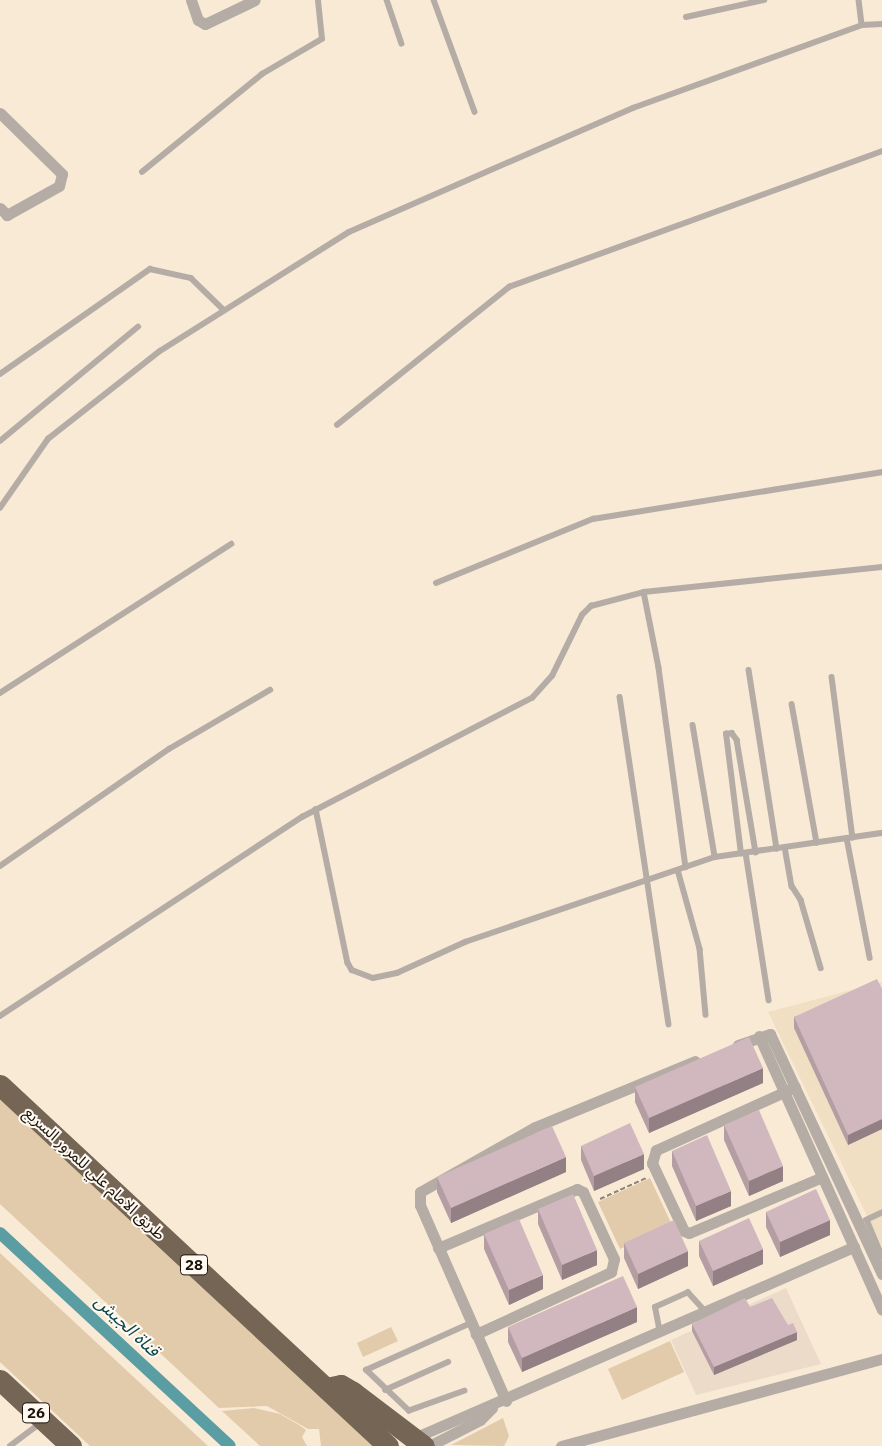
<!DOCTYPE html>
<html>
<head>
<meta charset="utf-8">
<style>
	body { margin:0 }
	#map { position:relative; width:882px; height:1446px; overflow:hidden; background:#f9ead6; font-family:"IBM Plex Sans","Noto Sans Arabic",sans-serif }
	div>[style] { position:absolute }
	[style*='--x'] { left:calc(var(--x)*1px); top:calc(var(--y)*1px); width:calc(var(--w)*1px); rotate:calc(var(--a)*1deg) }
	.built>* { inset:0; background:#f1dfc3 }
	.education>* { inset:0; background:#eddbca }
	.green>* { inset:0; background:#e2cbaa }
	.canal>* { height:12px; margin:-6px; padding:0 6px; transform-origin:6px; border-radius:6px; background:#5a9da2 }
	.path>* { height:2px; margin-top:-1px; transform-origin:0; background:repeating-linear-gradient(90deg,#8f8577 0 5px,transparent 0 7.5px) }
	.lane>* { height:5.5px; margin:-2.75px; padding:0 2.75px; transform-origin:2.75px; border-radius:2.75px; background:#b5ada5 }
	.street>* { height:11px; margin:-5.5px; padding:0 5.5px; transform-origin:5.5px; border-radius:5.5px; background:#b5ada5 }
	.highway>* { height:21px; margin:-10.5px; padding:0 10.5px; transform-origin:10.5px; border-radius:10.5px; background:#746555 }
	.wall>* { inset:0; background:#b49da3 }
	.shaded-wall>* { inset:0; background:#928085 }
	.building>* { inset:0; background:#d1b7be }
	span { translate:-50% -50%; white-space:nowrap; text-align:center; line-height:1.15; -webkit-text-stroke:4px #fff9f1; paint-order:stroke }
	.shield-label span { padding:1px 4px; background:#fff9f1; border:1px solid; border-radius:4px; -webkit-text-stroke-width:0 }
	.shield-label { font-size:15px; color:#18130c; font-weight:700 }
	.street-label { font-size:16px; color:#18130c }
	.water-label { font-size:18px; color:#08484c; font-style:italic }
</style>
</head>
<body>
<div id="map">
	<div class="built">
		<i style="clip-path:polygon(882px 982px,882px 1247px,768px 1012px)"></i>
	</div>
	<div class="education">
		<i style="clip-path:polygon(786px 1288px,821px 1364px,696px 1395px,671px 1340px)"></i>
	</div>
	<div class="green">
		<i style="clip-path:polygon(0 1097px,374px 1446px,321px 1446px,319px 1429px,308px 1429px,267px 1406px,219px 1408px,0 1204px)"></i>
		<i style="clip-path:polygon(650px 1178px,672px 1225px,620px 1249px,598px 1202px)"></i>
		<i style="clip-path:polygon(0 1253px,208px 1446px,90px 1446px,0 1362px)"></i>
		<i style="clip-path:polygon(391px 1327px,398px 1341px,363px 1357px,357px 1343px)"></i>
		<i style="clip-path:polygon(670px 1341px,684px 1372px,622px 1400px,608px 1369px)"></i>
		<i style="clip-path:polygon(254px 1408px,280px 1414px,299px 1425px,306px 1430px,302px 1437px,307px 1446px,260px 1446px,222px 1411px)"></i>
		<i style="clip-path:polygon(503px 1418px,509px 1436px,504px 1446px,451px 1445px)"></i>
	</div>
	<div class="canal">
		<i style="--x:0;--y:1233;--w:313;--a:42.8"></i>
	</div>
	<div class="path">
		<i style="--x:600;--y:1199;--w:51;--a:-24.5"></i>
	</div>
	<div class="lane">
		<i style="--x:387;--y:0;--w:46;--a:71.2"></i>
		<i style="--x:434;--y:0;--w:119;--a:69.9"></i>
		<i style="--x:859;--y:0;--w:25;--a:83"></i>
		<i style="--x:686;--y:17;--w:80;--a:-12.3"></i>
		<i style="--x:142;--y:172;--w:155;--a:-39.2"></i>
		<i style="--x:262;--y:74;--w:69;--a:-30.3"></i>
		<i style="--x:322;--y:39;--w:39;--a:-96"></i>
		<i style="--x:0;--y:374;--w:183;--a:-35"></i>
		<i style="--x:150;--y:269;--w:42;--a:12.4"></i>
		<i style="--x:191;--y:278;--w:45;--a:44.1"></i>
		<i style="--x:337;--y:425;--w:221;--a:-38.7"></i>
		<i style="--x:509;--y:287;--w:397;--a:-20"></i>
		<i style="--x:0;--y:441;--w:179;--a:-39.6"></i>
		<i style="--x:0;--y:508;--w:84;--a:-55.2"></i>
		<i style="--x:48;--y:439;--w:142;--a:-38.2"></i>
		<i style="--x:160;--y:351;--w:223;--a:-32.2"></i>
		<i style="--x:349;--y:232;--w:310;--a:-23.6"></i>
		<i style="--x:633;--y:108;--w:244;--a:-19.9"></i>
		<i style="--x:862;--y:25;--w:20;--a:-3"></i>
		<i style="--x:436;--y:583;--w:170;--a:-22.2"></i>
		<i style="--x:593;--y:519;--w:293;--a:-9.2"></i>
		<i style="--x:644;--y:592;--w:77;--a:78.8"></i>
		<i style="--x:659;--y:668;--w:201;--a:82.3"></i>
		<i style="--x:749;--y:670;--w:181;--a:81.1"></i>
		<i style="--x:832;--y:677;--w:162;--a:82.6"></i>
		<i style="--x:0;--y:693;--w:275;--a:-32.8"></i>
		<i style="--x:620;--y:697;--w:331;--a:81.5"></i>
		<i style="--x:792;--y:704;--w:141;--a:79.8"></i>
		<i style="--x:693;--y:725;--w:134;--a:80.5"></i>
		<i style="--x:316;--y:809;--w:157;--a:78.3"></i>
		<i style="--x:348;--y:963;--w:8;--a:60"></i>
		<i style="--x:352;--y:970;--w:22;--a:21"></i>
		<i style="--x:373;--y:978;--w:25;--a:-12"></i>
		<i style="--x:397;--y:973;--w:75;--a:-24.5"></i>
		<i style="--x:465;--y:942;--w:264;--a:-18.8"></i>
		<i style="--x:715;--y:857;--w:169;--a:-8.2"></i>
		<i style="--x:847;--y:838;--w:122;--a:79.1"></i>
		<i style="--x:785;--y:847;--w:40;--a:80"></i>
		<i style="--x:792;--y:886;--w:17;--a:57"></i>
		<i style="--x:801;--y:900;--w:71;--a:73.6"></i>
		<i style="--x:746;--y:853;--w:149;--a:81.1"></i>
		<i style="--x:741;--y:854;--w:121;--a:-97.1"></i>
		<i style="--x:726;--y:734;--w:6;--a:-9"></i>
		<i style="--x:732;--y:733;--w:9;--a:54"></i>
		<i style="--x:737;--y:740;--w:114;--a:80.4"></i>
		<i style="--x:0;--y:866;--w:206;--a:-34.7"></i>
		<i style="--x:169;--y:749;--w:117;--a:-30.3"></i>
		<i style="--x:678;--y:870;--w:82;--a:74.4"></i>
		<i style="--x:700;--y:949;--w:66;--a:84.8"></i>
		<i style="--x:0;--y:1016;--w:362;--a:-33.4"></i>
		<i style="--x:302;--y:817;--w:259;--a:-27.4"></i>
		<i style="--x:532;--y:698;--w:30;--a:-48"></i>
		<i style="--x:552;--y:676;--w:68;--a:-63.8"></i>
		<i style="--x:582;--y:615;--w:13;--a:-45"></i>
		<i style="--x:591;--y:606;--w:55;--a:-14.8"></i>
		<i style="--x:644;--y:592;--w:239;--a:-6"></i>
		<i style="--x:882;--y:1213;--w:17;--a:155"></i>
		<i style="--x:867;--y:1220;--w:39;--a:67"></i>
		<i style="--x:660;--y:1333;--w:26;--a:-101"></i>
		<i style="--x:655;--y:1307;--w:36;--a:-24"></i>
		<i style="--x:688;--y:1292;--w:27;--a:48"></i>
		<i style="--x:385;--y:1390;--w:69;--a:-24"></i>
		<i style="--x:465;--y:1391;--w:59;--a:160.3"></i>
		<i style="--x:409;--y:1411;--w:59;--a:-136.4"></i>
		<i style="--x:366;--y:1370;--w:115;--a:-24.1"></i>
		<i style="--x:10;--y:1446;--w:38;--a:-37"></i>
	</div>
	<div class="street">
		<i style="--x:191;--y:0;--w:21;--a:71"></i>
		<i style="--x:198;--y:20;--w:8;--a:30"></i>
		<i style="--x:205;--y:24;--w:55;--a:-25.6"></i>
		<i style="--x:0;--y:113;--w:87;--a:44.5"></i>
		<i style="--x:62;--y:174;--w:12;--a:104"></i>
		<i style="--x:59;--y:186;--w:60;--a:150.9"></i>
		<i style="--x:7;--y:215;--w:10;--a:-135"></i>
		<i style="--x:759;--y:1036;--w:300;--a:65.8"></i>
		<i style="--x:738;--y:1045;--w:34;--a:-19"></i>
		<i style="--x:770;--y:1034;--w:265;--a:65"></i>
		<i style="--x:795;--y:1087;--w:153;--a:155.6"></i>
		<i style="--x:656;--y:1150;--w:14;--a:107"></i>
		<i style="--x:652;--y:1163;--w:75;--a:64.8"></i>
		<i style="--x:684;--y:1231;--w:5;--a:22"></i>
		<i style="--x:689;--y:1233;--w:144;--a:-22.8"></i>
		<i style="--x:438;--y:1248;--w:151;--a:-23"></i>
		<i style="--x:577;--y:1189;--w:7;--a:27"></i>
		<i style="--x:583;--y:1192;--w:74;--a:65.2"></i>
		<i style="--x:614;--y:1259;--w:13;--a:103"></i>
		<i style="--x:611;--y:1272;--w:149;--a:155.3"></i>
		<i style="--x:506;--y:1401;--w:214;--a:-113.7"></i>
		<i style="--x:420;--y:1205;--w:13;--a:-90"></i>
		<i style="--x:420;--y:1192;--w:132;--a:-29.5"></i>
		<i style="--x:535;--y:1127;--w:173;--a:-22.4"></i>
		<i style="--x:414;--y:1438;--w:480;--a:-23.5"></i>
		<i style="--x:429;--y:1446;--w:57;--a:-27"></i>
		<i style="--x:480;--y:1420;--w:17;--a:-45"></i>
		<i style="--x:561;--y:1446;--w:333;--a:-15.2"></i>
	</div>
	<div class="highway">
		<i style="--x:0;--y:1085;--w:530;--a:42.94"></i>
		<i style="--x:0;--y:1380;--w:97;--a:42.9"></i>
		<i style="--x:326;--y:1388;--w:15;--a:-11"></i>
		<i style="--x:341;--y:1385;--w:14;--a:30"></i>
		<i style="--x:353;--y:1392;--w:89;--a:37.3"></i>
	</div>
	<div class="wall">
		<i style="clip-path:polygon(882px 989px,882px 1129px,848px 1145px,794px 1028px,794px 1017px)"></i>
		<i style="clip-path:polygon(763px 1083px,649px 1133px,635px 1102px,635px 1087px)"></i>
		<i style="clip-path:polygon(724px 1125px,783px 1181px,749px 1196px,724px 1140px)"></i>
		<i style="clip-path:polygon(581px 1146px,644px 1169px,594px 1191px,581px 1160px)"></i>
		<i style="clip-path:polygon(672px 1151px,731px 1206px,696px 1221px,672px 1166px)"></i>
		<i style="clip-path:polygon(566px 1172px,451px 1223px,437px 1192px,437px 1177px)"></i>
		<i style="clip-path:polygon(538px 1209px,597px 1265px,562px 1280px,538px 1224px)"></i>
		<i style="clip-path:polygon(766px 1212px,830px 1235px,780px 1257px,766px 1227px)"></i>
		<i style="clip-path:polygon(484px 1234px,543px 1289px,509px 1305px,484px 1249px)"></i>
		<i style="clip-path:polygon(699px 1241px,763px 1264px,713px 1286px,699px 1256px)"></i>
		<i style="clip-path:polygon(624px 1243px,688px 1266px,638px 1289px,624px 1258px)"></i>
		<i style="clip-path:polygon(750px 1307px,797px 1340px,714px 1375px,692px 1331px,692px 1324px)"></i>
		<i style="clip-path:polygon(637px 1322px,522px 1372px,508px 1342px,508px 1327px)"></i>
	</div>
	<div class="shaded-wall">
		<i style="clip-path:polygon(763px 1068px,763px 1083px,649px 1133px,649px 1118px)"></i>
		<i style="clip-path:polygon(882px 1119px,882px 1129px,848px 1145px,848px 1135px)"></i>
		<i style="clip-path:polygon(644px 1154px,644px 1169px,594px 1191px,594px 1176px)"></i>
		<i style="clip-path:polygon(566px 1157px,566px 1172px,451px 1223px,451px 1208px)"></i>
		<i style="clip-path:polygon(783px 1166px,783px 1181px,749px 1196px,749px 1181px)"></i>
		<i style="clip-path:polygon(731px 1191px,731px 1206px,696px 1221px,696px 1206px)"></i>
		<i style="clip-path:polygon(830px 1220px,830px 1235px,780px 1257px,780px 1242px)"></i>
		<i style="clip-path:polygon(763px 1249px,763px 1264px,713px 1286px,713px 1271px)"></i>
		<i style="clip-path:polygon(597px 1250px,597px 1265px,562px 1280px,562px 1265px)"></i>
		<i style="clip-path:polygon(688px 1251px,688px 1266px,638px 1289px,638px 1274px)"></i>
		<i style="clip-path:polygon(543px 1275px,543px 1289px,509px 1305px,509px 1290px)"></i>
		<i style="clip-path:polygon(637px 1307px,637px 1322px,522px 1372px,522px 1358px)"></i>
		<i style="clip-path:polygon(797px 1332px,797px 1340px,714px 1375px,714px 1367px)"></i>
	</div>
	<div class="building">
		<i style="clip-path:polygon(877px 979px,882px 989px,882px 1119px,848px 1135px,794px 1017px)"></i>
		<i style="clip-path:polygon(749px 1037px,763px 1068px,649px 1118px,635px 1087px)"></i>
		<i style="clip-path:polygon(759px 1110px,783px 1166px,749px 1181px,724px 1125px)"></i>
		<i style="clip-path:polygon(630px 1123px,644px 1154px,594px 1176px,581px 1146px)"></i>
		<i style="clip-path:polygon(552px 1126px,566px 1157px,451px 1208px,437px 1177px)"></i>
		<i style="clip-path:polygon(707px 1135px,731px 1191px,696px 1206px,672px 1151px)"></i>
		<i style="clip-path:polygon(816px 1189px,830px 1220px,780px 1242px,766px 1212px)"></i>
		<i style="clip-path:polygon(573px 1194px,597px 1250px,562px 1265px,538px 1209px)"></i>
		<i style="clip-path:polygon(749px 1218px,763px 1249px,713px 1271px,699px 1241px)"></i>
		<i style="clip-path:polygon(519px 1219px,543px 1275px,509px 1290px,484px 1234px)"></i>
		<i style="clip-path:polygon(674px 1220px,688px 1251px,638px 1274px,624px 1243px)"></i>
		<i style="clip-path:polygon(623px 1276px,637px 1307px,522px 1358px,508px 1327px)"></i>
		<i style="clip-path:polygon(745px 1298px,750px 1307px,772px 1298px,788px 1325px,793px 1323px,797px 1332px,714px 1367px,692px 1324px)"></i>
	</div>
	<div class="shield-label">
		<span style="left:194px;top:1265px">28</span>
		<span style="left:36px;top:1413px">26</span>
	</div>
	<div class="street-label">
		<span style="left:95px;top:1173px;rotate:43deg">طريق الامام علي للمرور السريع</span>
	</div>
	<div class="water-label">
		<span style="left:127px;top:1326px;rotate:43deg">قناة الجيش</span>
	</div>
</div>
</body>
</html>
